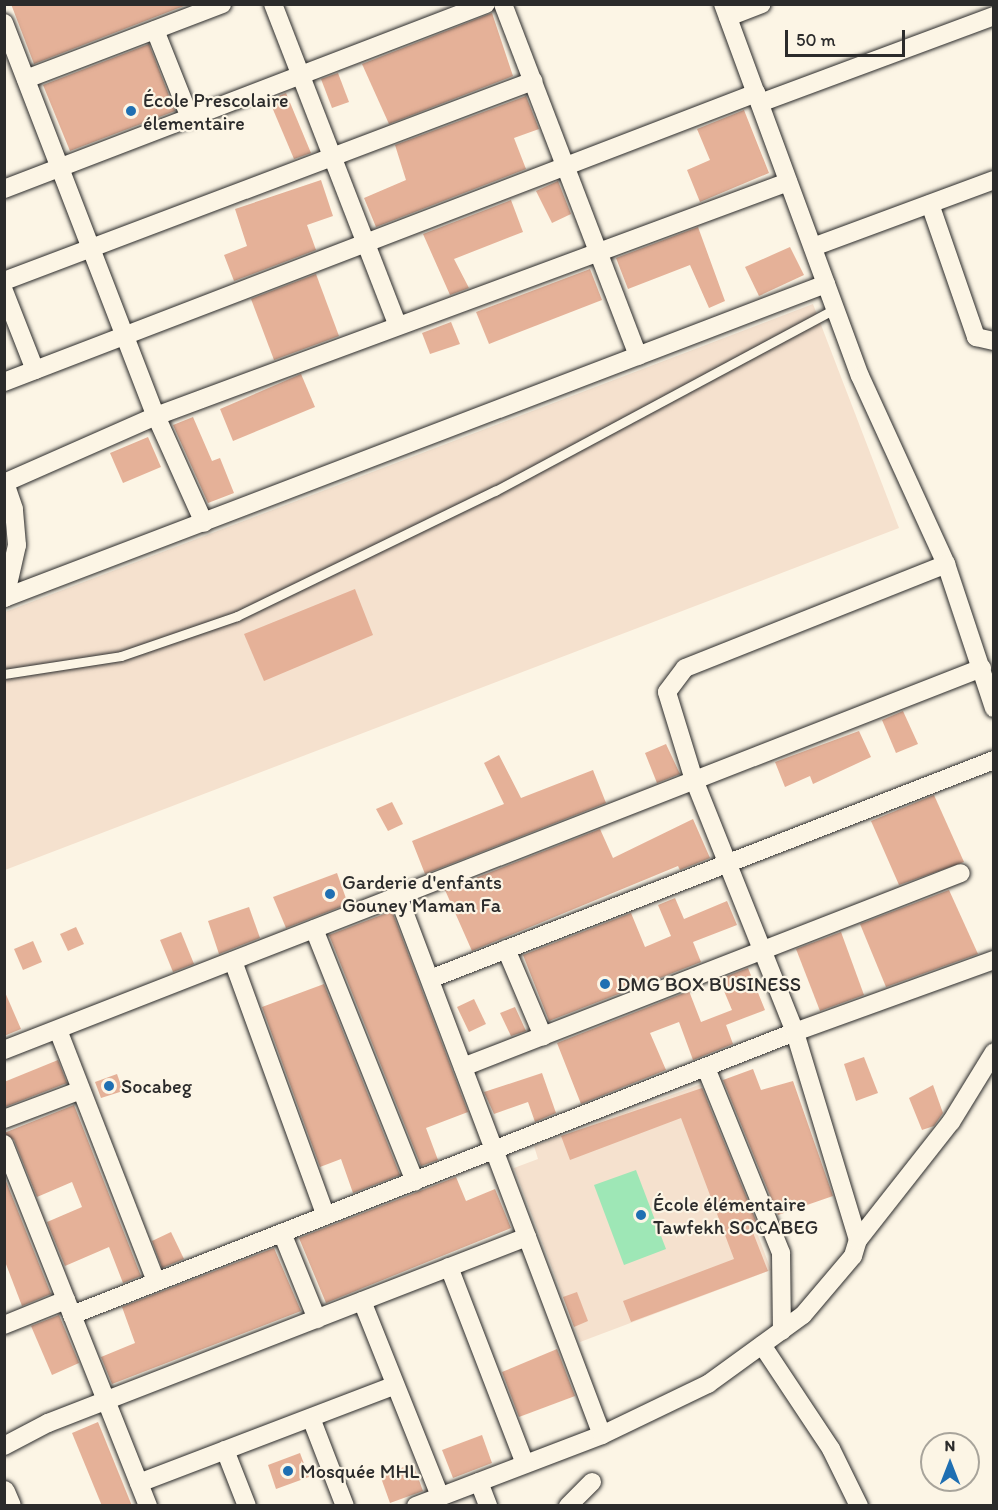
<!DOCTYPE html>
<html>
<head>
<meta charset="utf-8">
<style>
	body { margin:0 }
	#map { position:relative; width:998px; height:1510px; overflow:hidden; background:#fcf5e5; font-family:Itim,sans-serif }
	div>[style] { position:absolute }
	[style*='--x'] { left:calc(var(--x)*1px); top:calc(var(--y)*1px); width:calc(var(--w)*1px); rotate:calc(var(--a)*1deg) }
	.built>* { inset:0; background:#f5e1ce }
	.green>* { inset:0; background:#9ee7b6 }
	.building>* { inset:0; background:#e5b198 }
	.roads { filter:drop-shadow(0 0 2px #2b2b2b) drop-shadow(0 0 2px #2b2b2b) }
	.service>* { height:9px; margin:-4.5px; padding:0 4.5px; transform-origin:4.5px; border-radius:4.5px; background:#fcf5e5 }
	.minor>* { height:18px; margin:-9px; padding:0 9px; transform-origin:9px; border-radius:9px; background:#fcf5e5 }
	.tertiary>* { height:22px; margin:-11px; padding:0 11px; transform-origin:11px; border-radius:11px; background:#fcf5e5 }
	.dots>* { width:16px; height:16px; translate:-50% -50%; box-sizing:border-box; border:3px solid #fcf5e5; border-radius:50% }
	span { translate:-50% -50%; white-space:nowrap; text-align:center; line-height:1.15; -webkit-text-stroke:4.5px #fcf5e5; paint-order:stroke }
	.poi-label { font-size:20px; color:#2b2b2b }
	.left { translate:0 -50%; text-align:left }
	.frame { position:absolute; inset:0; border:6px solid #2b2b2b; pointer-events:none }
	.north { position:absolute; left:920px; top:1432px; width:60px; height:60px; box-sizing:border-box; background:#fcf5e5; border:2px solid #a8a49b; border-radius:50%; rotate:0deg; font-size:16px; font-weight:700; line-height:24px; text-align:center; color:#2b2b2b }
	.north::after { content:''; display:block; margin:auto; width:21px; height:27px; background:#1f6fb2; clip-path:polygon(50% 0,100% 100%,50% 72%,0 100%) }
	.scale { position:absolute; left:785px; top:30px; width:120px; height:27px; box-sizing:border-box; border:3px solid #2b2b2b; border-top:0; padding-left:8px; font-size:18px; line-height:21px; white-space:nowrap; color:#2b2b2b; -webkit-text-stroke:4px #fcf5e5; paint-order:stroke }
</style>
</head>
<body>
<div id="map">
	<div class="built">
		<i style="clip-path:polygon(813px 304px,899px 528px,5px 870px,5px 612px)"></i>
		<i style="clip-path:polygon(701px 1084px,771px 1270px,580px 1342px,514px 1168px,538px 1159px,534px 1146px)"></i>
	</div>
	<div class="green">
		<i style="clip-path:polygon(636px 1170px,666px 1249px,624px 1265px,594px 1185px)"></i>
	</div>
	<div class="building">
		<i style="clip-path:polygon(11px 4px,189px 4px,34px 64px)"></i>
		<i style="clip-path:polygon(492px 13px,513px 76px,389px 124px,362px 64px)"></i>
		<i style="clip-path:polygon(149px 44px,175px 111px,70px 151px,43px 85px)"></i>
		<i style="clip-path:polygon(338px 73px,349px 102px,332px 108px,321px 79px)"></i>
		<i style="clip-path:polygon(286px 93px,311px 153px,294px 159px,269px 100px)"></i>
		<i style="clip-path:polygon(526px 96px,539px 129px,514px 138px,526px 169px,376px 227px,364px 198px,406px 180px,395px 145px)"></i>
		<i style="clip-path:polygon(744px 110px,769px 173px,700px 202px,687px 170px,710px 160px,697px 129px)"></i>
		<i style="clip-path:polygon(321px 180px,333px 216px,307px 225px,316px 250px,234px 281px,224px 255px,247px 246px,235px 209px)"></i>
		<i style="clip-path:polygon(558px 181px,571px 214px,552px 223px,536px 191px)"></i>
		<i style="clip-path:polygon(511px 200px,523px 232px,454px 259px,469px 288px,450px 295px,423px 234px)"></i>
		<i style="clip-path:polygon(698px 227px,725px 301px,709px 308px,690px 265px,628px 289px,616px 258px)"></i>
		<i style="clip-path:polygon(790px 247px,804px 275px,759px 296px,745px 267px)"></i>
		<i style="clip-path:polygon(590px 269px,602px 300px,489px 344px,476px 312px)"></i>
		<i style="clip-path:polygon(316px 274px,339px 336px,274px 360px,251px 299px)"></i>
		<i style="clip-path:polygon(451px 322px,460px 344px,430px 354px,422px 333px)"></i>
		<i style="clip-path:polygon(301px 374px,315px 407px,233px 441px,220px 409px)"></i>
		<i style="clip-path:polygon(193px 417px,212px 461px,220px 458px,234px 493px,208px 503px,173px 425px)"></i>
		<i style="clip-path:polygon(148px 437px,161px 467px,123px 483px,110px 453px)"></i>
		<i style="clip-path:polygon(355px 589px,373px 635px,264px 681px,244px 634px)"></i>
		<i style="clip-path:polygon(903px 711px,918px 744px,896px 753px,882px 720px)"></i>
		<i style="clip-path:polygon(859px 731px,871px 757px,813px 784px,810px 776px,785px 787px,775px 762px)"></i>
		<i style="clip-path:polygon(666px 744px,680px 774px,657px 783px,645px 753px)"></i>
		<i style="clip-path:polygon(499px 755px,521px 798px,593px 770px,606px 803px,425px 874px,412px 841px,504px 804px,484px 763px)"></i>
		<i style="clip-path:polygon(934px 795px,964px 862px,899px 885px,871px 821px)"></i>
		<i style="clip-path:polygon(392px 802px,403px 824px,388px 831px,376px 809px)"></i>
		<i style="clip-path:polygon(693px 819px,710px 858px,680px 870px,678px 866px,472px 951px,445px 890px,600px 829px,613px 858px)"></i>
		<i style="clip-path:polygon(337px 873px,348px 904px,286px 928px,273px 897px)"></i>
		<i style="clip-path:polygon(949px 890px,978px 954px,886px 987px,860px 924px)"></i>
		<i style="clip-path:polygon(675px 898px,684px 919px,727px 901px,737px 925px,693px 942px,701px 962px,549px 1021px,523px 955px,631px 913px,645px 947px,671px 936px,658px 905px)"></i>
		<i style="clip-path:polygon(249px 907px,260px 938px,219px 954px,208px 921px)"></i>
		<i style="clip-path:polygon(392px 911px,468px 1112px,426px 1128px,438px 1160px,421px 1166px,329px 935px)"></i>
		<i style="clip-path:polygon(76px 927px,84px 944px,68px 951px,60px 934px)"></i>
		<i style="clip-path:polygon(181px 932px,194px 964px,173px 972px,160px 940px)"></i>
		<i style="clip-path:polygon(841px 932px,864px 995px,820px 1011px,796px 949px)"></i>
		<i style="clip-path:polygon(33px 941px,42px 962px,23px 970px,14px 949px)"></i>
		<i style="clip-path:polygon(748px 968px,765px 1010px,726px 1025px,733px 1044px,693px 1060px,679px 1022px,650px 1033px,666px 1070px,581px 1104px,557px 1043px,689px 991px,701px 1022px,732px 1010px,719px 979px)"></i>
		<i style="clip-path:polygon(324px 984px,400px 1175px,353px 1193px,341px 1159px,320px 1167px,262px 1007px)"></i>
		<i style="clip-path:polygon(4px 990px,21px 1029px,4px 1036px)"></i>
		<i style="clip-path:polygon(474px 999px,486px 1024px,469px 1032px,457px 1007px)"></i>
		<i style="clip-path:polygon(515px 1007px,526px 1031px,511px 1036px,500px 1013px)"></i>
		<i style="clip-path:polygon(864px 1057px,878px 1093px,856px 1101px,844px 1064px)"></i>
		<i style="clip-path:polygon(58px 1060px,67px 1083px,5px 1107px,4px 1082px)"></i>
		<i style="clip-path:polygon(753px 1069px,761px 1090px,793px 1081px,833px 1196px,778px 1215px,723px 1080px)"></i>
		<i style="clip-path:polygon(542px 1073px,556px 1113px,535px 1122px,528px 1102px,494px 1114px,484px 1092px)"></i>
		<i style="clip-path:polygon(117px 1074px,123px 1091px,101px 1098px,95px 1082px)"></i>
		<i style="clip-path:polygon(933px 1085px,943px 1113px,934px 1126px,922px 1130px,909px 1098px)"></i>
		<i style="clip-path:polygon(702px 1088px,757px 1223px,750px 1225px,768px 1271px,631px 1322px,623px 1301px,734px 1259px,681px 1118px,570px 1160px,561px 1136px)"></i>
		<i style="clip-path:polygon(74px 1105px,141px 1276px,123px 1283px,109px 1247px,65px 1266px,47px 1222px,82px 1207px,72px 1182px,37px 1197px,14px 1140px,4px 1133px)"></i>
		<i style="clip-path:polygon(4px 1176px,51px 1294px,22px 1306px,4px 1259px)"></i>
		<i style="clip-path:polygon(456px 1177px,466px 1201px,495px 1189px,511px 1228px,326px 1303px,299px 1238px)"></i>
		<i style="clip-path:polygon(171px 1232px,184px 1259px,162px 1268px,152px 1241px)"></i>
		<i style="clip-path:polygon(274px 1248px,301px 1311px,112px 1384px,101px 1357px,135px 1343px,122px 1307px)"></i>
		<i style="clip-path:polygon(577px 1292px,588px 1321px,574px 1327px,563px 1297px)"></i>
		<i style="clip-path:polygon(59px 1315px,79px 1363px,52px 1375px,31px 1326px)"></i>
		<i style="clip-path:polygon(557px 1349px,575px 1396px,519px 1417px,502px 1372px)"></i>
		<i style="clip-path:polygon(98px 1422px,132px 1506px,102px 1506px,72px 1433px)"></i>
		<i style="clip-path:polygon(482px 1435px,492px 1463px,453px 1478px,442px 1450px)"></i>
		<i style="clip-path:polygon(300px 1453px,309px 1477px,276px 1489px,268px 1465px)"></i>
		<i style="clip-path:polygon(413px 1464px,423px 1491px,390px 1503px,380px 1475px)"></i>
	</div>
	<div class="roads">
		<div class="service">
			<i style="--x:4;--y:674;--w:118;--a:-8.7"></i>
			<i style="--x:121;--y:656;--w:123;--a:-19"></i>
			<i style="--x:237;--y:616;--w:287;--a:-25.9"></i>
			<i style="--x:495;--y:491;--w:386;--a:-28.2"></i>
		</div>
		<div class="minor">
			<i style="--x:273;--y:4;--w:345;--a:68.8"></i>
			<i style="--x:503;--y:4;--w:377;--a:69"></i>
			<i style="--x:723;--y:4;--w:396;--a:69.8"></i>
			<i style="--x:860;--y:376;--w:207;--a:65.4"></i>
			<i style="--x:946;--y:564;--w:152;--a:71.6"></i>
			<i style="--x:728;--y:17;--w:36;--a:-21"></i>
			<i style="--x:4;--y:23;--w:421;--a:68.9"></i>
			<i style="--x:156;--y:416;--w:117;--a:65.8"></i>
			<i style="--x:155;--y:30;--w:95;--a:68.3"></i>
			<i style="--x:26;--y:79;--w:210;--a:-20.9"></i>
			<i style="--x:760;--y:103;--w:250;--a:-20.4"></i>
			<i style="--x:4;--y:189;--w:516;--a:-21"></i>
			<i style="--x:930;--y:204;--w:141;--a:70.9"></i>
			<i style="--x:976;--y:337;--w:18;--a:13"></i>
			<i style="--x:813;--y:247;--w:193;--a:-20.3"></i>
			<i style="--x:4;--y:281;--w:566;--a:-20.71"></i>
			<i style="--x:4;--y:291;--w:85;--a:68.6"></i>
			<i style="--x:4;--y:382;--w:806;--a:-21.02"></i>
			<i style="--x:4;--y:483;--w:166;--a:-23.8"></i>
			<i style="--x:156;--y:416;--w:674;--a:-20.32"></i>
			<i style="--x:4;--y:598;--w:880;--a:-20.91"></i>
			<i style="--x:5;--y:598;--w:54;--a:-77.2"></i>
			<i style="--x:17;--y:545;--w:36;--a:-95"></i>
			<i style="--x:14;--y:509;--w:28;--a:-109"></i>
			<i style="--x:398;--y:896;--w:576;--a:69.27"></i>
			<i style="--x:314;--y:929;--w:272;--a:68.2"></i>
			<i style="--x:506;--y:949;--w:95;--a:67"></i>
			<i style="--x:233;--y:961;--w:271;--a:70"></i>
			<i style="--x:430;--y:979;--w:605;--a:-21.22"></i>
			<i style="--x:58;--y:1030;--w:270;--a:68.7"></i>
			<i style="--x:4;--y:1050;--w:1050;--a:-21.34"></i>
			<i style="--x:463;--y:1067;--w:534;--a:-21.28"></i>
			<i style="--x:706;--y:1068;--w:200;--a:67.9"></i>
			<i style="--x:781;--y:1253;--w:78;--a:89.3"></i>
			<i style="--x:4;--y:1119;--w:82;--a:-20.6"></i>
			<i style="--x:4;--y:1144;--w:390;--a:68.3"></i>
			<i style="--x:282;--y:1233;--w:93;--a:67.9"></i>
			<i style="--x:858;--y:1240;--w:217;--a:-106.9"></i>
			<i style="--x:795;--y:1032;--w:271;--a:-111.8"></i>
			<i style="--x:694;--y:780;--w:92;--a:-107.1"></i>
			<i style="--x:667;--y:692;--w:30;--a:-53"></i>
			<i style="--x:685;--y:668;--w:281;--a:-21.7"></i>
			<i style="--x:449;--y:1267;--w:211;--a:68.9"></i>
			<i style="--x:362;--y:1301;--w:210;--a:68.2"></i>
			<i style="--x:72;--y:1315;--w:776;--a:-21.38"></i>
			<i style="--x:795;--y:1032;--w:212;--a:-19.9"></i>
			<i style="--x:4;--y:1325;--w:67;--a:-22"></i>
			<i style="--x:762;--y:1345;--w:125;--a:56.4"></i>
			<i style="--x:831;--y:1449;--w:64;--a:63.8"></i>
			<i style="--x:311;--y:1418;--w:94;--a:68.9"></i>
			<i style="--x:4;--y:1446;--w:50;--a:-27.6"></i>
			<i style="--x:48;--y:1423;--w:514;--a:-21.22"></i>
			<i style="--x:225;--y:1450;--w:60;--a:68.6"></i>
			<i style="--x:479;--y:1482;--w:26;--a:69"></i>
			<i style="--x:139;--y:1483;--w:274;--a:-20.9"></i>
			<i style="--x:416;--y:1506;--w:199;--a:-20.9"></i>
			<i style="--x:602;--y:1435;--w:118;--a:-25.7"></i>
			<i style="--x:708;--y:1384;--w:117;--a:-36"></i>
			<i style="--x:803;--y:1315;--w:77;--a:-49.7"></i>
			<i style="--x:853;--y:1256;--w:17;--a:-73"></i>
			<i style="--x:858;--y:1240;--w:150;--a:-51.8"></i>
			<i style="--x:951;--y:1122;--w:82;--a:-58.4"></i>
			<i style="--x:568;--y:1506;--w:34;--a:-45"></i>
		</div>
		<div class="tertiary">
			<i style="--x:4;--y:1492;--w:15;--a:67"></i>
		</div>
	</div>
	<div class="dots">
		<i style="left:131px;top:111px;background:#1f6fb2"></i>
		<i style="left:330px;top:894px;background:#1f6fb2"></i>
		<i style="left:605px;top:984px;background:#1f6fb2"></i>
		<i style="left:109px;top:1086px;background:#1f6fb2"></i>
		<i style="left:641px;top:1215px;background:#1f6fb2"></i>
		<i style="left:288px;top:1471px;background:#1f6fb2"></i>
	</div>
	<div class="poi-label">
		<span class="left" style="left:143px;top:112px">École Prescolaire<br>élementaire</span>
		<span class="left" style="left:342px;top:894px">Garderie d'enfants<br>Gouney Maman Fa</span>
		<span class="left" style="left:617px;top:984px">DMG BOX BUSINESS</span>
		<span class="left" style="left:121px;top:1086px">Socabeg</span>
		<span class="left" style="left:653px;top:1216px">École élémentaire<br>Tawfekh SOCABEG</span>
		<span class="left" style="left:300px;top:1471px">Mosquée MHL</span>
	</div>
	<div class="frame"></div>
	<div class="north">N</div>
	<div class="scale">50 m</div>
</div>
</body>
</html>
